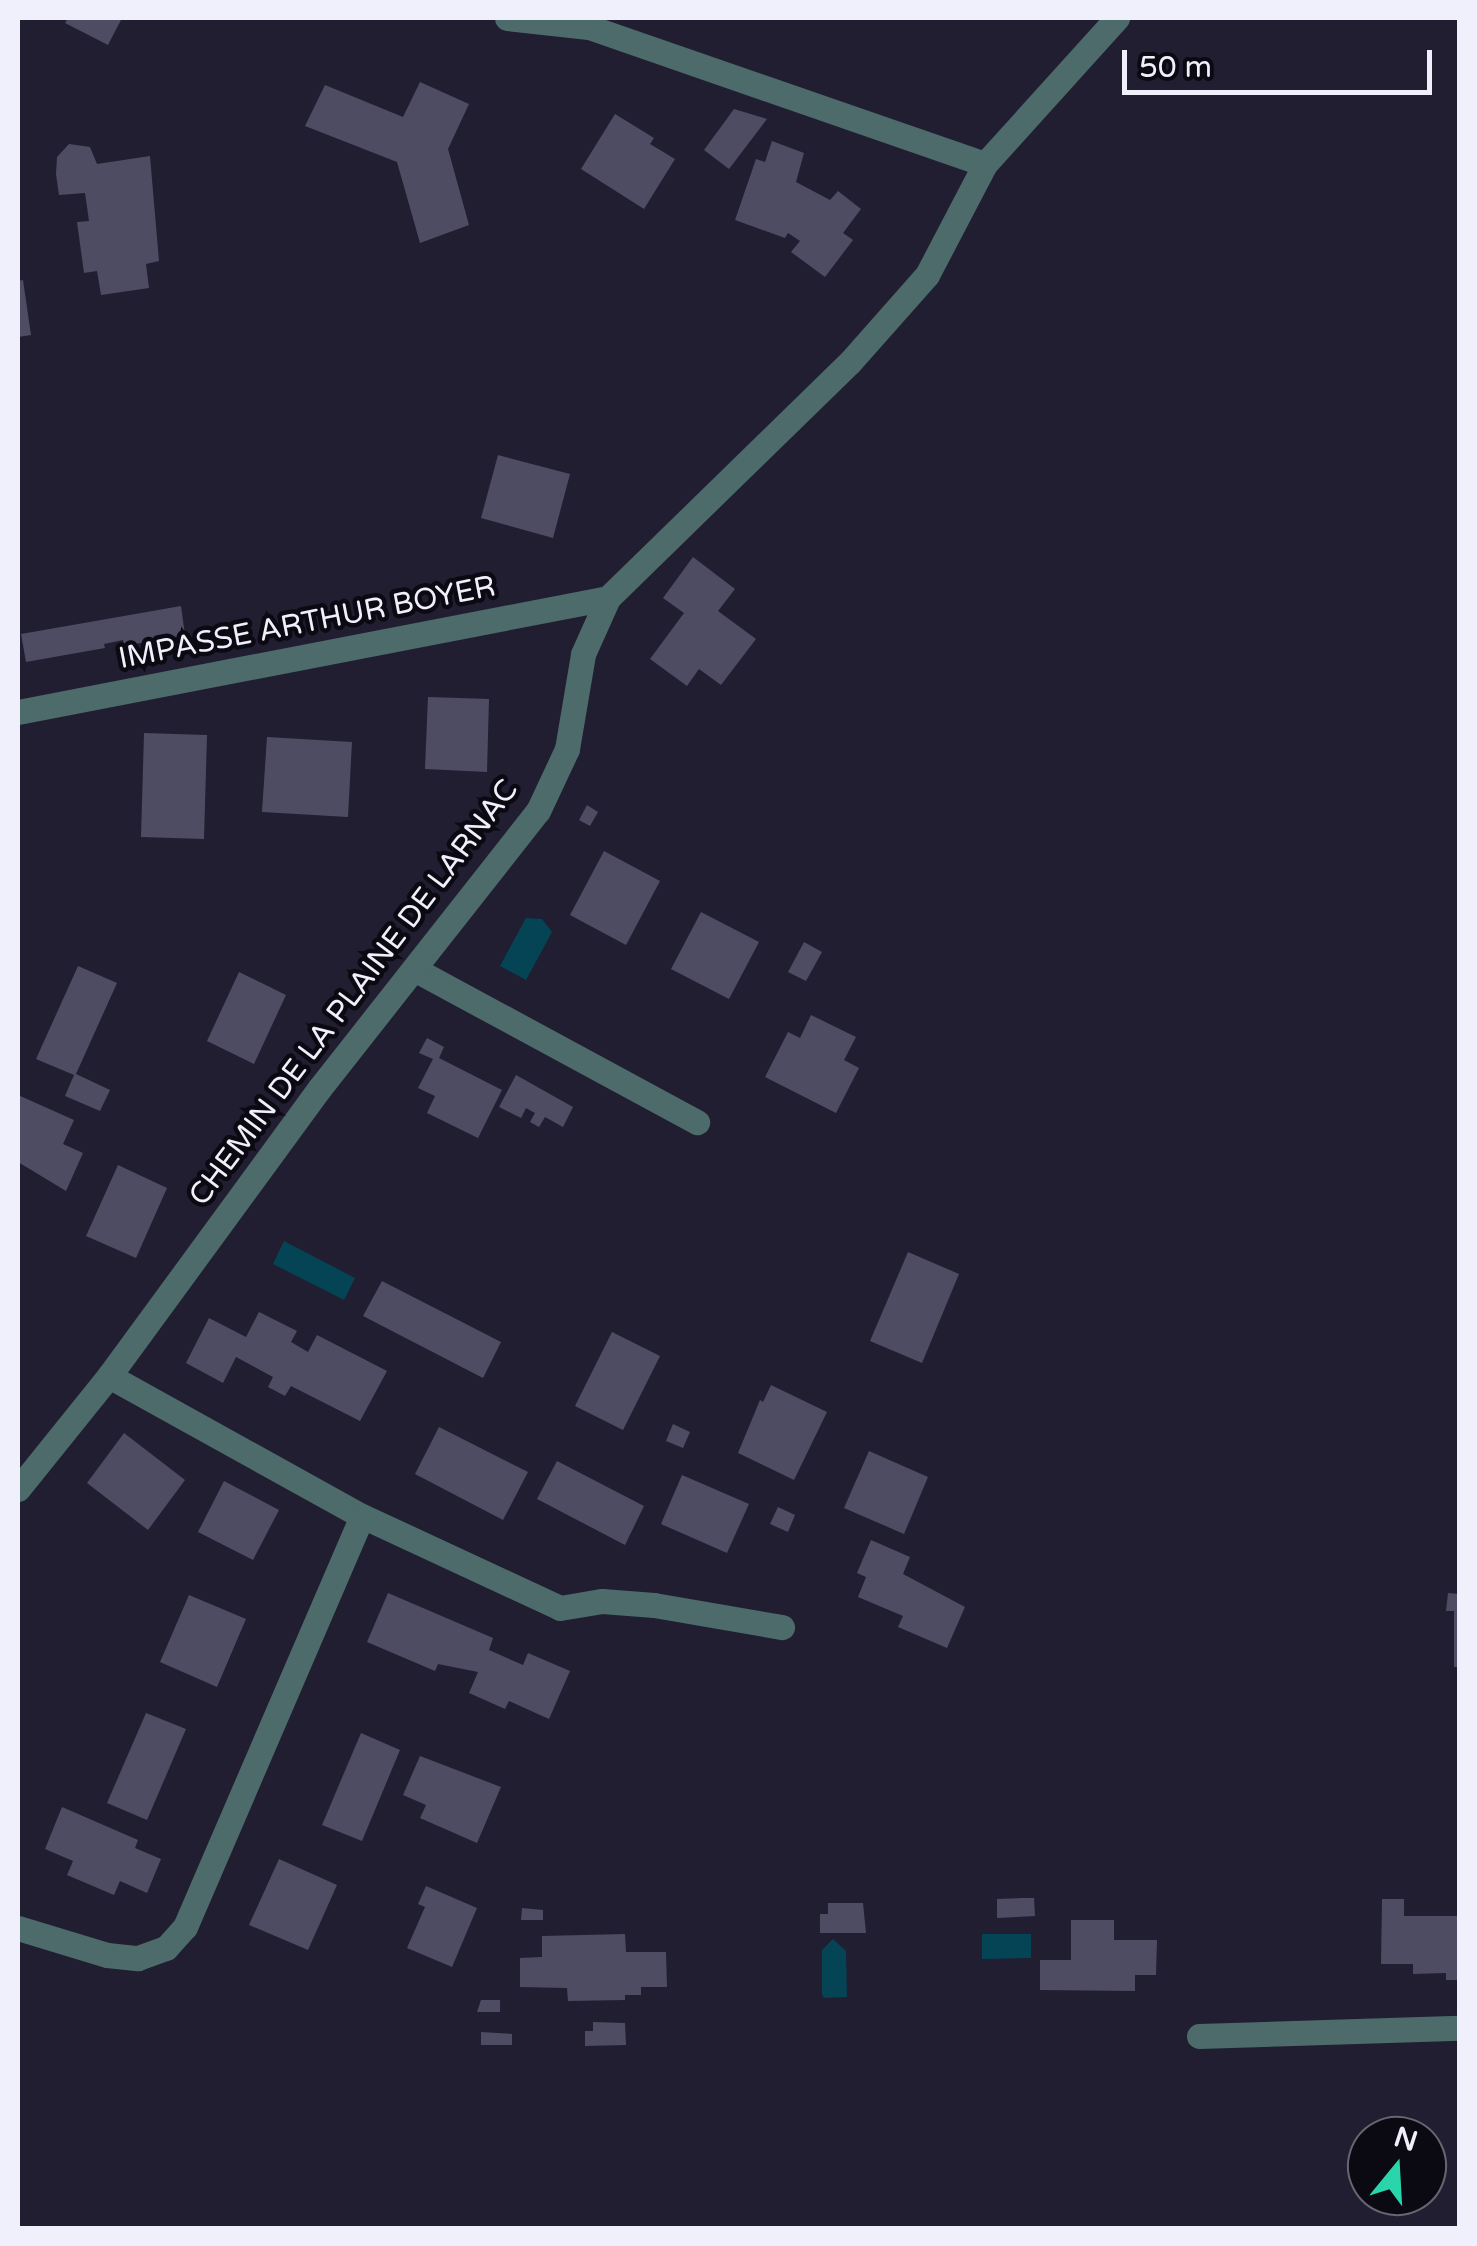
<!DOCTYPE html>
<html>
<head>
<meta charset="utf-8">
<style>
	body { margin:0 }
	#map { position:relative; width:1477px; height:2246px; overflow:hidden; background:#211e32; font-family:"Varela Round",sans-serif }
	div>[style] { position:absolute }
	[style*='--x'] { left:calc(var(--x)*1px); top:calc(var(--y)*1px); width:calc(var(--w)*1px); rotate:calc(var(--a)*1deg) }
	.water>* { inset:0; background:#044455 }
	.building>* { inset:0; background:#4e4c62 }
	.minor>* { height:25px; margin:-12.5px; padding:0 12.5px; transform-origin:12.5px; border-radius:12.5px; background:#4c6b6a }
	span { translate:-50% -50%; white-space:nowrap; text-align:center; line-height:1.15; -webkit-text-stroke:9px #0b0a12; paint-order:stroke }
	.street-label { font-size:30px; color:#f0effc }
	.frame { position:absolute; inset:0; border:20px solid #f0effc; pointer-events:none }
	.north { position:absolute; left:1347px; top:2116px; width:100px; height:100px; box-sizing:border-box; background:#0b0a12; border:2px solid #676670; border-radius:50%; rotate:18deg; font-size:28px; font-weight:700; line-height:40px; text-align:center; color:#f0effc }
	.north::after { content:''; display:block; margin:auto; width:35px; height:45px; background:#2ad5ac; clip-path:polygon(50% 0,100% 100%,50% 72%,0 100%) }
	.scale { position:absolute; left:1122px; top:50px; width:310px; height:45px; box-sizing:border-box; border:5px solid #f0effc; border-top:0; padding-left:12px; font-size:30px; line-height:35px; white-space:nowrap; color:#f0effc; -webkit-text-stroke:8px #0b0a12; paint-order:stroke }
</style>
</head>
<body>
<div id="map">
	<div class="water">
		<i style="clip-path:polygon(526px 918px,542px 919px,552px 932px,526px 980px,500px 966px)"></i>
		<i style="clip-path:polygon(284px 1241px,355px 1278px,344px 1300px,273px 1264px)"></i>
		<i style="clip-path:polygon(982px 1934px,1031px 1934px,1031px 1958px,982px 1959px)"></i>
		<i style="clip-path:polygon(833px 1939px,846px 1951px,847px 1997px,824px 1998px,822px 1994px,822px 1950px)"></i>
	</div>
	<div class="building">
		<i style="clip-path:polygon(68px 18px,122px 18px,108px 45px,65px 23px)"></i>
		<i style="clip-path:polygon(420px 82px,469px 104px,448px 149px,469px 225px,420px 243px,397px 162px,305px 126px,325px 85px,403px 117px)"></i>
		<i style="clip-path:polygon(734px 109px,767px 119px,729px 169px,704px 150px)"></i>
		<i style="clip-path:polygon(615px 114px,654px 138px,650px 144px,675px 159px,644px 209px,581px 169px)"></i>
		<i style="clip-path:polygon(772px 141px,804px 153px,796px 182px,830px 200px,838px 191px,861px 209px,843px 233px,853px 240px,825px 277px,791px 252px,800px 241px,788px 233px,785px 238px,735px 220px,756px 159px,765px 162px)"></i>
		<i style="clip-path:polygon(69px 144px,90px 147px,97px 164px,150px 156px,159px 261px,146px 264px,149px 288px,101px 295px,97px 271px,84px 273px,77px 222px,89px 221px,85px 193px,59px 195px,56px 174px,57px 157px)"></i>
		<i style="clip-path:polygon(23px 280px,31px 335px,18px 337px,18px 281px)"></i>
		<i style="clip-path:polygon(498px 455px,570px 474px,553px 538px,481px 518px)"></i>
		<i style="clip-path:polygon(693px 557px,735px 589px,718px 611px,756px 639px,721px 685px,699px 669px,687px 686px,650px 659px,684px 613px,663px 598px)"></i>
		<i style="clip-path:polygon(181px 606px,185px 635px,124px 646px,123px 640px,104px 644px,105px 648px,26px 662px,21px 634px)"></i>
		<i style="clip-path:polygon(428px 697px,489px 699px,487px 772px,425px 769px)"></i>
		<i style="clip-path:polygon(144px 733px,207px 735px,204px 839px,141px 837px)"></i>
		<i style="clip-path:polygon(267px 737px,352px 742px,348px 817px,262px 812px)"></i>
		<i style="clip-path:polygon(587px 805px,598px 812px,590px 826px,579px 820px)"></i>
		<i style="clip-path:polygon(604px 851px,660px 881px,626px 945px,570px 915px)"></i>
		<i style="clip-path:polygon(701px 912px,759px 942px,729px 999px,671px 969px)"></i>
		<i style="clip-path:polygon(804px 942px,822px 952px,806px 981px,788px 972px)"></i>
		<i style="clip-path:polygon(78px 966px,117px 983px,76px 1074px,110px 1090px,100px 1111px,65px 1096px,74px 1075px,36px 1059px)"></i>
		<i style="clip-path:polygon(239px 972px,286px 995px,254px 1064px,207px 1041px)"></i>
		<i style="clip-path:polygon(811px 1015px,856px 1037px,844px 1060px,859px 1068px,836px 1113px,765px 1077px,788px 1032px,800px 1038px)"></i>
		<i style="clip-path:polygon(427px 1038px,444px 1047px,439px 1058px,502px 1090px,478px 1138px,427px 1113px,435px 1096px,418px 1088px,433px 1059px,419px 1053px)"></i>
		<i style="clip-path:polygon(516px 1075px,573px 1107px,563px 1127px,545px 1117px,539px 1127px,530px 1122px,535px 1113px,526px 1108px,521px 1118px,499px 1107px)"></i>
		<i style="clip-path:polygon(18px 1095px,74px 1120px,63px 1144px,83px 1153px,66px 1191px,18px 1162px)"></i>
		<i style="clip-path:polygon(118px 1165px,167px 1188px,136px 1258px,86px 1236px)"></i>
		<i style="clip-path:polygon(908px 1252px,959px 1274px,922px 1363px,870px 1341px)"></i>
		<i style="clip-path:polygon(382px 1281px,501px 1342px,483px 1378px,363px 1316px)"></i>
		<i style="clip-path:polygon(259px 1312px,297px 1331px,291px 1342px,308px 1352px,317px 1335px,387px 1371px,360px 1421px,291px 1386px,285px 1396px,268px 1387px,273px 1377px,236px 1357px,223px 1383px,186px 1363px,209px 1318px,246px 1337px)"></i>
		<i style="clip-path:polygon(612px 1332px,660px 1356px,623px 1430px,575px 1406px)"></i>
		<i style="clip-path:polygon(771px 1385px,827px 1412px,794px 1480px,738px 1453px,760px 1400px,763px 1402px)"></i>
		<i style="clip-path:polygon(673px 1424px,690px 1432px,683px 1448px,666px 1441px)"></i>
		<i style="clip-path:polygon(439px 1427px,528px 1472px,503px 1520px,415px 1474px)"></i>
		<i style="clip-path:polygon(124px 1433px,185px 1480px,148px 1530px,87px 1483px)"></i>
		<i style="clip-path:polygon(869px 1451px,928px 1477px,904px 1534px,844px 1508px)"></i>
		<i style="clip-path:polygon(557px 1461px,644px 1506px,625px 1545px,537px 1499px)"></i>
		<i style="clip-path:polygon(682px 1475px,749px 1504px,727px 1553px,661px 1524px)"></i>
		<i style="clip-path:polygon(224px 1481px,279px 1510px,253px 1560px,198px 1532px)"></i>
		<i style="clip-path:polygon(778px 1507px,795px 1515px,788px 1532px,770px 1524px)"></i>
		<i style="clip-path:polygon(871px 1540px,910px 1557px,903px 1574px,965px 1607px,947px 1648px,898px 1627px,903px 1616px,858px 1597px,866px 1577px,857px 1573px)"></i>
		<i style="clip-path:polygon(388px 1593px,493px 1638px,489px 1650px,523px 1665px,528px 1653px,570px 1671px,549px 1719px,509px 1701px,505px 1709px,469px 1693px,478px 1672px,438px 1664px,435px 1671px,367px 1642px)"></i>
		<i style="clip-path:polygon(1448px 1593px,1460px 1594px,1460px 1667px,1454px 1667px,1454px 1611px,1446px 1611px)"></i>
		<i style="clip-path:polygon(189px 1595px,246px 1619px,217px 1687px,160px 1662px)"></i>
		<i style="clip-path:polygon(146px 1713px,186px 1729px,147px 1820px,107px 1803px)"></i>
		<i style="clip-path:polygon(361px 1733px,400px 1750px,362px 1841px,322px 1825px)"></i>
		<i style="clip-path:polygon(420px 1756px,501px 1787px,477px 1843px,420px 1818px,426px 1805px,403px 1795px)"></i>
		<i style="clip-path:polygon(62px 1807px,138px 1840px,135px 1848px,161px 1859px,147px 1893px,120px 1881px,114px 1895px,67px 1875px,73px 1861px,45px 1849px)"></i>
		<i style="clip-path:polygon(279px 1859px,337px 1885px,308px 1950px,249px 1925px)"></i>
		<i style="clip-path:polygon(426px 1886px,477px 1908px,452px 1967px,407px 1948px,425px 1907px,418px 1904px)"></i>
		<i style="clip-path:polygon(1022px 1898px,1034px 1898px,1035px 1916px,997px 1918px,997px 1899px)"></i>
		<i style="clip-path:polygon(1382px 1899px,1404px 1899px,1404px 1916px,1460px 1916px,1460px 1980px,1446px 1980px,1446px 1973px,1413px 1974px,1413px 1964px,1381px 1964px)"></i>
		<i style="clip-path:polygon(828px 1903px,863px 1903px,866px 1933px,820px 1933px,820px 1914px,828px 1914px)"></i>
		<i style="clip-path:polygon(522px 1908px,543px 1910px,543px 1920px,521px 1920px)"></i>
		<i style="clip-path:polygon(1071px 1920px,1114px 1920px,1114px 1940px,1157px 1940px,1156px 1975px,1135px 1975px,1135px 1991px,1040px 1990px,1040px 1960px,1071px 1960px)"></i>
		<i style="clip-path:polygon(625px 1934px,626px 1952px,666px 1952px,667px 1987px,641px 1987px,641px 1995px,625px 1995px,625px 2000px,568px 2001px,567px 1988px,520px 1987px,520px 1958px,542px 1957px,542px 1936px)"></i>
		<i style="clip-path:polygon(481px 2000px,500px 2000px,500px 2012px,477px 2012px)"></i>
		<i style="clip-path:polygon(593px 2022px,625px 2023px,626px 2045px,585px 2046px,585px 2031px,593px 2031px)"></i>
		<i style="clip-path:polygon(481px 2032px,512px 2034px,512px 2045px,481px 2045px)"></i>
	</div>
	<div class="minor">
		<i style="--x:507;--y:18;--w:82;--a:6.3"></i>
		<i style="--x:589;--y:27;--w:419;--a:19.1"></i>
		<i style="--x:18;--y:712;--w:601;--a:-10.94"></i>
		<i style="--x:414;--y:969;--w:322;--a:28.4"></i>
		<i style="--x:109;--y:1376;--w:289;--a:29"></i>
		<i style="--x:362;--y:1516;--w:218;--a:24.9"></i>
		<i style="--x:560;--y:1608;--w:43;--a:-9.5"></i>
		<i style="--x:602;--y:1601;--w:52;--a:4.4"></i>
		<i style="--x:654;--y:1605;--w:130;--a:9.8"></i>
		<i style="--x:18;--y:1489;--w:145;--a:-51.2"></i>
		<i style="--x:109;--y:1376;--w:356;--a:-53.8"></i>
		<i style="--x:319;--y:1089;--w:354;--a:-51.8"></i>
		<i style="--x:538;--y:811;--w:68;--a:-64.9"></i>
		<i style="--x:567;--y:749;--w:96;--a:-80.4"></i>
		<i style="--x:583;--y:654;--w:61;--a:-65.9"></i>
		<i style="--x:608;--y:598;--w:338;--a:-44.3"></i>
		<i style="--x:850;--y:362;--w:116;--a:-48.5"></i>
		<i style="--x:927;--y:275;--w:125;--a:-62.4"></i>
		<i style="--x:985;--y:164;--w:197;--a:-47.9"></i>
		<i style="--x:18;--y:1928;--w:93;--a:16.9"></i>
		<i style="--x:107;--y:1955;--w:31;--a:6"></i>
		<i style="--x:138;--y:1958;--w:30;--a:-20"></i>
		<i style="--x:166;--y:1948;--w:28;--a:-48"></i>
		<i style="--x:185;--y:1927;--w:447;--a:-66.7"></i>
		<i style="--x:1199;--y:2036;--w:261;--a:-1.8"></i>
	</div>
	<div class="street-label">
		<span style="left:307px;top:623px;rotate:-11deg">IMPASSE ARTHUR BOYER</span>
		<span style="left:354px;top:993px;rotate:-53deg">CHEMIN DE LA PLAINE DE LARNAC</span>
	</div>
	<div class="frame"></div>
	<div class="north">N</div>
	<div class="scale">50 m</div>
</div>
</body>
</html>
